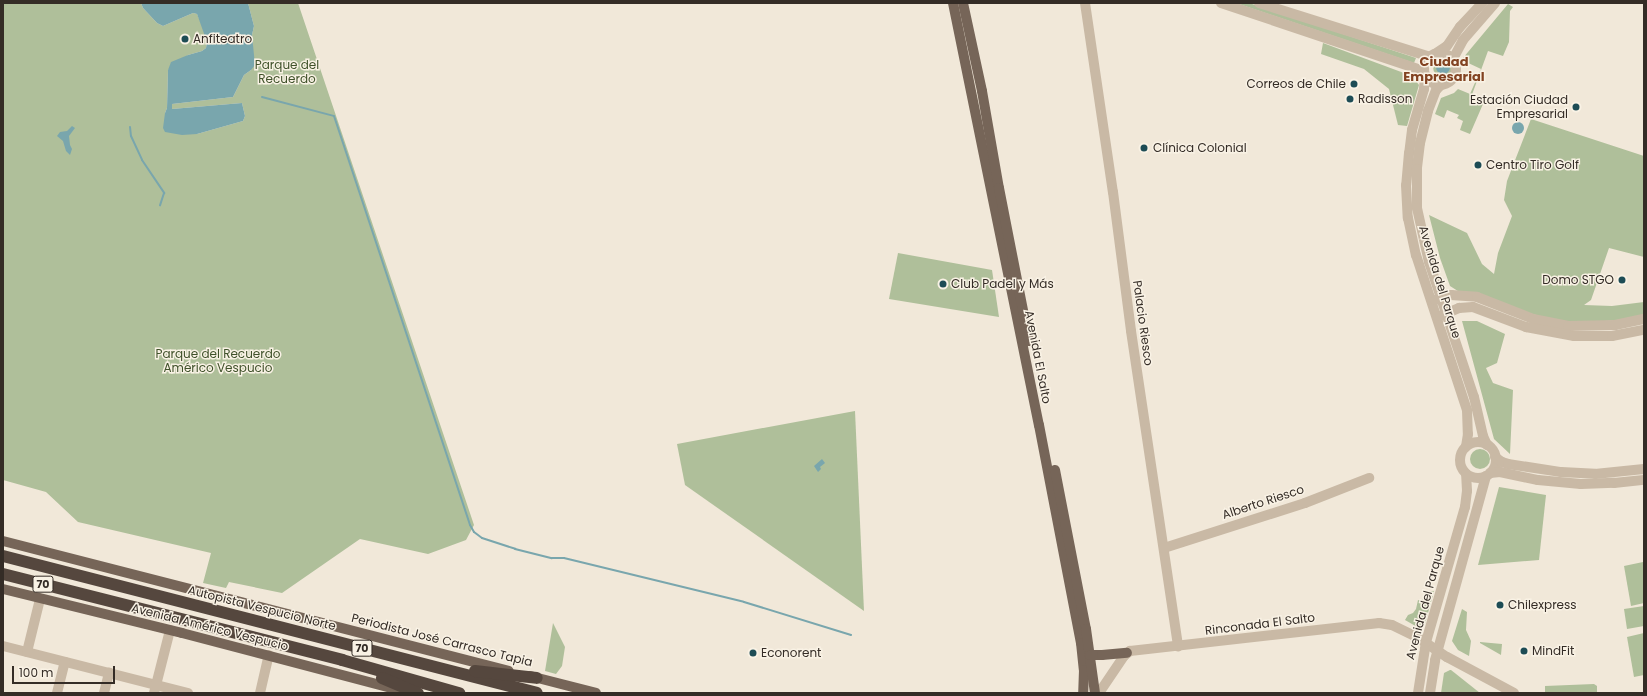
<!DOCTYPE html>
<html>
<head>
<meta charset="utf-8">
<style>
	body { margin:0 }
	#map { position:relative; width:1647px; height:696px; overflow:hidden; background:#f1e8d9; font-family:Poppins,sans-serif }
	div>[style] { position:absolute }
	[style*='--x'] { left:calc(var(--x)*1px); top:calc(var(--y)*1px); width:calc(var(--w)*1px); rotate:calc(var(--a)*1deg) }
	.green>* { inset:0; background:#afbf9a }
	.round { border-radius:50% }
	.water>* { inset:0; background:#79a6ad }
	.stream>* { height:2px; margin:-1px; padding:0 1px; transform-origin:1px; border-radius:1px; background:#79a6ad }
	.minor>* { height:10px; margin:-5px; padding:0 5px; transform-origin:5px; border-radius:5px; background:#c9b9a5 }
	.minor>.ring { margin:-5px; padding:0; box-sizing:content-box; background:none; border:10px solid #c9b9a5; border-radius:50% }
	.major>* { height:10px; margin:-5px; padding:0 5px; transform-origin:5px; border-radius:5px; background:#766558 }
	.highway>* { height:12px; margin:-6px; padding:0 6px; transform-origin:6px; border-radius:6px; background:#55473e }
	.dots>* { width:11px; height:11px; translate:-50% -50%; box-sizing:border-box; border:2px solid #f9f2e5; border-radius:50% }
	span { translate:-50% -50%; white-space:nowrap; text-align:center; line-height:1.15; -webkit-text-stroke:3px #f9f2e5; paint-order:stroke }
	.shield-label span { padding:1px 3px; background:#f9f2e5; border:1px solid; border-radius:3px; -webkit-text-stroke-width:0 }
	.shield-label { font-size:11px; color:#342c26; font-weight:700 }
	.poi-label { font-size:12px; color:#342c26 }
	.left { translate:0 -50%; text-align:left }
	.right { translate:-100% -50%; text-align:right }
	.park-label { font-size:12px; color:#40522b }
	.street-label { font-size:12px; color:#342c26 }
	.neighbourhood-label { font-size:13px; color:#824221; font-weight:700 }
	.frame { position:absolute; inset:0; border:4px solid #342c26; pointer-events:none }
	.scale { position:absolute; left:12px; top:666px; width:103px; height:18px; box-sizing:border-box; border:2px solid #342c26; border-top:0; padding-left:5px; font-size:12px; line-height:14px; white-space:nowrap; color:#342c26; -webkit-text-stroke:3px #f9f2e5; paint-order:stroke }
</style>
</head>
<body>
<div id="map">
	<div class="green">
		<i style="clip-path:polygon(3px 3px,141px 3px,143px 8px,157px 23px,163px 26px,193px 13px,197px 14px,204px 30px,207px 42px,206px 48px,202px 51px,188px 55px,168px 70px,167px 108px,165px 113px,197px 134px,243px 121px,245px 116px,242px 103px,172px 109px,172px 104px,233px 97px,244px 75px,251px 70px,253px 41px,252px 35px,254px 26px,248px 3px,298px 3px,474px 525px,466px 540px,428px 554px,360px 539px,282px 593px,229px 582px,226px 588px,203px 583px,211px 553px,78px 522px,46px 492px,3px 480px)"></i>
		<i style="clip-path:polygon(1236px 3px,1249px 3px,1416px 58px,1414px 63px)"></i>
		<i style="clip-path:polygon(1508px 4px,1513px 7px,1510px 11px,1509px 42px,1503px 56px,1488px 51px,1470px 100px,1483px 104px,1470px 134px,1460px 130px,1463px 121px,1457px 118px,1459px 115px,1447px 110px,1444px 118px,1435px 114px,1441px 98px,1454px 93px,1458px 89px,1470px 94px,1481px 69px,1464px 61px,1463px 58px)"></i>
		<i style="clip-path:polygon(1323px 43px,1412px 76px,1419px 85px,1407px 126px,1398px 125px,1389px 89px,1364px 69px,1321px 54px)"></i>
		<i class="round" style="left:1433px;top:57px;width:20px;height:20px"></i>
		<i style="clip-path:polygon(1531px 119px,1644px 156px,1644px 257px,1609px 248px,1591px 300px,1584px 305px,1612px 306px,1644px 302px,1644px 316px,1625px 320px,1563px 323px,1461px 293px,1450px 286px,1440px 258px,1429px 215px,1467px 233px,1482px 264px,1494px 274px,1498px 253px,1512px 216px,1504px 200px,1507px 181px)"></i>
		<i style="clip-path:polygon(898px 253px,992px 270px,999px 317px,889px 299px)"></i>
		<i style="clip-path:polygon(1462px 321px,1477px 321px,1505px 334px,1497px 363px,1486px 368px,1493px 383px,1513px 390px,1510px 454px,1494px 439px)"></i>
		<i style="clip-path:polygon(855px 411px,864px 611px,685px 485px,677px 444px)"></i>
		<i class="round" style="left:1470px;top:449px;width:20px;height:20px"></i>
		<i style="clip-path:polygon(1499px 487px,1546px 495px,1539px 560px,1478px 565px)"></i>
		<i style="clip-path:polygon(1643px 562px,1644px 603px,1631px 606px,1624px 566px)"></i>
		<i style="clip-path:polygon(1426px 591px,1434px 591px,1425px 624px,1419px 628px,1405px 620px,1408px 615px,1413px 613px,1416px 609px,1418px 600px,1422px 601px)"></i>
		<i style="clip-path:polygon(1644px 606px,1644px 626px,1627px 629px,1624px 609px)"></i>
		<i style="clip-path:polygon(1462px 609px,1467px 612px,1466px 630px,1471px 641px,1469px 656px,1458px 650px,1452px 641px)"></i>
		<i style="clip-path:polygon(553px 623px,565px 647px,562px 666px,556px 674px,545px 671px)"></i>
		<i style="clip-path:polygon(1644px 633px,1644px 675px,1634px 677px,1627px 637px)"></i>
		<i style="clip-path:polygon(1480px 642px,1502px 644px,1501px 655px,1480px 643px)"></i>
		<i style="clip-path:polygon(1450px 670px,1451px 670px,1480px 693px,1441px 693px,1444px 673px)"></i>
		<i style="clip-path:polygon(1594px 684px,1597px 686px,1597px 693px,1545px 693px,1545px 686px)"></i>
	</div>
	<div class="water">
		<i style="clip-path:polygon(141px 3px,248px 3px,254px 26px,252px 35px,255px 65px,251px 70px,244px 75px,233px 97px,172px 104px,172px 109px,242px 103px,245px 116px,243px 121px,197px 134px,182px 135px,165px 132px,163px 128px,165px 113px,167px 108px,168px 70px,171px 62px,188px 55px,202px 51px,206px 48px,207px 42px,197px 14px,193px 13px,163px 26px,157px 23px,143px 8px)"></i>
		<i class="round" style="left:1436px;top:60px;width:14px;height:14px"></i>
		<i class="round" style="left:1512px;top:122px;width:12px;height:12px"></i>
		<i style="clip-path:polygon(72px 126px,75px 128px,69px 136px,70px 145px,72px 149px,70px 155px,66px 151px,63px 141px,57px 136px,60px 132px,67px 131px)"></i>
		<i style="clip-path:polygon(822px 459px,825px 463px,820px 467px,821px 469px,818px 472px,814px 466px)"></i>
	</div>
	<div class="stream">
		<i style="--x:262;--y:97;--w:74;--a:14.8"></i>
		<i style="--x:334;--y:116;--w:431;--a:71.6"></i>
		<i style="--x:470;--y:525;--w:8;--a:60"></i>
		<i style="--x:474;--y:532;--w:10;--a:37"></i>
		<i style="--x:482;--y:538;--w:35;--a:18"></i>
		<i style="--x:515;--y:549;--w:38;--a:14"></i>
		<i style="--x:552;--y:558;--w:12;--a:0"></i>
		<i style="--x:564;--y:558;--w:185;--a:13.7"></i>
		<i style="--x:744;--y:602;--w:112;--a:17.1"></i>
		<i style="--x:130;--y:127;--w:9;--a:84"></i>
		<i style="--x:131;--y:136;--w:26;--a:65"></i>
		<i style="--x:142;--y:160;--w:40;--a:56"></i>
		<i style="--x:164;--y:193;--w:13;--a:108"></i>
	</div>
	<div class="minor">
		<i style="--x:1085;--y:3;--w:191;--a:81.6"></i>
		<i style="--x:1113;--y:192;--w:140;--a:82.6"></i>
		<i style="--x:1131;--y:331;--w:319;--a:81.5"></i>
		<i style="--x:1221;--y:3;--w:214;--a:18.5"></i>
		<i style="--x:1259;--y:3;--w:179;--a:17.5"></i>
		<i class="ring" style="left:1424px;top:53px;width:22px;height:22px"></i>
		<i style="--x:1435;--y:54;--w:14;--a:-34"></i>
		<i style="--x:1447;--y:46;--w:23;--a:-56"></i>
		<i style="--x:1460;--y:27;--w:33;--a:-47"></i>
		<i style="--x:1453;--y:59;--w:21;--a:-62"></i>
		<i style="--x:1463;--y:40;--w:49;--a:-49.1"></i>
		<i style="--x:1425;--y:75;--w:14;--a:94"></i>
		<i style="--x:1424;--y:89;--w:43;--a:106.3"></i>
		<i style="--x:1412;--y:130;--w:23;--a:97"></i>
		<i style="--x:1409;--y:153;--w:32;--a:95"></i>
		<i style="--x:1406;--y:185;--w:33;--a:87"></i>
		<i style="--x:1408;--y:218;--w:38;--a:78"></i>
		<i style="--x:1416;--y:255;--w:163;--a:71.8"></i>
		<i style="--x:1467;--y:410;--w:24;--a:88"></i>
		<i style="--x:1468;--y:434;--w:13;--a:99"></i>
		<i style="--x:1441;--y:85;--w:7;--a:135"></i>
		<i style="--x:1436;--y:90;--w:22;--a:111"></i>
		<i style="--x:1428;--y:111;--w:33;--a:104"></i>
		<i style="--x:1420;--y:143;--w:26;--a:97"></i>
		<i style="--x:1417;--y:169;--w:39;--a:90"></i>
		<i style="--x:1417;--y:208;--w:55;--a:77.5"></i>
		<i style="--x:1429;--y:262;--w:142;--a:71.6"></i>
		<i style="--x:1474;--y:397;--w:40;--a:77"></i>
		<i style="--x:1483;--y:436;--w:10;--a:66"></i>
		<i style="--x:1435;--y:300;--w:17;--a:-17"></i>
		<i style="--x:1451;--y:295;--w:26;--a:4"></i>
		<i style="--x:1477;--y:297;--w:60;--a:21.4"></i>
		<i style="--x:1533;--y:319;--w:36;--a:11"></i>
		<i style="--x:1568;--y:326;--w:47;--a:-1.2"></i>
		<i style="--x:1615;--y:325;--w:30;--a:-12"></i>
		<i style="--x:1440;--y:316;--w:21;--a:-23"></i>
		<i style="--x:1459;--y:308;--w:14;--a:-4"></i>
		<i style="--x:1473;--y:307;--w:57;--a:20.7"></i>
		<i style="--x:1526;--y:327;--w:49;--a:10.6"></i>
		<i style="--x:1574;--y:336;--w:38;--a:0"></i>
		<i style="--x:1612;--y:336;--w:33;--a:-11"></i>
		<i class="ring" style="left:1460px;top:442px;width:26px;height:26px"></i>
		<i style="--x:1495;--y:457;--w:9;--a:36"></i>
		<i style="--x:1502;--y:462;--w:6;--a:18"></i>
		<i style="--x:1508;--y:464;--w:54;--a:8.6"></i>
		<i style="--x:1561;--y:472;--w:34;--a:3"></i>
		<i style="--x:1595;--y:474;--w:49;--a:-5.8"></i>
		<i style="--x:1490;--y:473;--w:10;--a:-6"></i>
		<i style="--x:1500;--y:472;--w:39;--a:12"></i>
		<i style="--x:1538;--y:480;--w:43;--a:5.3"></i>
		<i style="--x:1581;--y:484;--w:33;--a:-2"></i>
		<i style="--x:1614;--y:483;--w:30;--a:-6"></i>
		<i style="--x:1164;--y:548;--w:148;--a:-17.7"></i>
		<i style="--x:1305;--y:503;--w:69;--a:-21.3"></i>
		<i style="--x:3;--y:646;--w:191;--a:14.3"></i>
		<i style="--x:27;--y:652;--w:55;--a:-76.2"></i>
		<i style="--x:57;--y:693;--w:32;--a:-76"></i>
		<i style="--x:104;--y:693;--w:21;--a:-76"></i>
		<i style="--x:154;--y:693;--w:65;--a:-75.7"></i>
		<i style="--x:260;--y:693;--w:39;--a:-77"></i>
		<i style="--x:1099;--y:693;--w:45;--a:-56"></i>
		<i style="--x:1124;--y:656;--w:8;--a:-40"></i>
		<i style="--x:1130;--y:651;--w:251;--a:-6.4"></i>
		<i style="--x:1379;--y:623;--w:13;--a:9"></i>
		<i style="--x:1392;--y:625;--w:28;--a:26"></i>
		<i style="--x:1417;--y:637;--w:36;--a:34"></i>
		<i style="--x:1447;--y:657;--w:76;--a:28.2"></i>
		<i style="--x:1418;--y:693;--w:52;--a:-81.1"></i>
		<i style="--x:1426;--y:642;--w:141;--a:-73.9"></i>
		<i style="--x:1465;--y:507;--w:16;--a:-83"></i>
		<i style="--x:1467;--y:491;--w:17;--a:-93"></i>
		<i style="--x:1430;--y:693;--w:33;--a:-81"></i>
		<i style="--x:1435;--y:660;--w:191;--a:-74.5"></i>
	</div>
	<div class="major">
		<i style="--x:953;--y:3;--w:431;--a:78.5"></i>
		<i style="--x:1039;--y:425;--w:222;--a:79.1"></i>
		<i style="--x:1081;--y:643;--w:27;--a:84"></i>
		<i style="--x:1084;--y:670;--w:23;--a:92"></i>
		<i style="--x:963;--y:3;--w:90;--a:77.8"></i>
		<i style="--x:982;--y:91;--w:98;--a:80.1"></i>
		<i style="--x:999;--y:188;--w:156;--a:78.9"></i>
		<i style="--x:1055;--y:470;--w:162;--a:79"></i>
		<i style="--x:1086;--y:629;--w:65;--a:82"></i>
		<i style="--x:3;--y:541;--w:522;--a:14.41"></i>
		<i style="--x:3;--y:589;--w:184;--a:13.8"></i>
		<i style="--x:182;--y:633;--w:224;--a:14.7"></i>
		<i style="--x:1090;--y:655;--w:12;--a:0"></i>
		<i style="--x:1102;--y:655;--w:25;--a:-5"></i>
		<i style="--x:530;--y:676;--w:68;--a:14.4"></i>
	</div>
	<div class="highway">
		<i style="--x:3;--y:556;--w:551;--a:14.39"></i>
		<i style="--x:3;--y:574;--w:350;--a:14.2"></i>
		<i style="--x:342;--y:660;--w:122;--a:15.8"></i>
		<i style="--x:475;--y:671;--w:62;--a:6.4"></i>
		<i style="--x:382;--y:678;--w:39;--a:23"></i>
	</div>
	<div class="dots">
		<i style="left:185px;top:39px;background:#1d4c55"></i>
		<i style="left:1354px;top:84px;background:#1d4c55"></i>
		<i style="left:1350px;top:99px;background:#1d4c55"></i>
		<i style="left:1576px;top:107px;background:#1d4c55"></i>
		<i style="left:1144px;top:148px;background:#1d4c55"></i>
		<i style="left:1478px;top:165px;background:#1d4c55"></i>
		<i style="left:1622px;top:280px;background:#1d4c55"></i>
		<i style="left:943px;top:284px;background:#1d4c55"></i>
		<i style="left:1500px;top:605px;background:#1d4c55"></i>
		<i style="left:1524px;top:651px;background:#1d4c55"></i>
		<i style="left:753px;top:653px;background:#1d4c55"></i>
	</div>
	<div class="shield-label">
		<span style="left:43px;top:584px">70</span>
		<span style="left:362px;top:648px">70</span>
	</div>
	<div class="poi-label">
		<span class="left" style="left:193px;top:39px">Anfiteatro</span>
		<span class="right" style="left:1346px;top:84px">Correos de Chile</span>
		<span class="left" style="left:1358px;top:99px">Radisson</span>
		<span class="right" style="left:1568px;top:107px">Estación Ciudad<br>Empresarial</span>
		<span class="left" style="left:1153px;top:148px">Clínica Colonial</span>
		<span class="left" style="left:1486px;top:165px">Centro Tiro Golf</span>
		<span class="right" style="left:1614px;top:280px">Domo STGO</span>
		<span class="left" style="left:951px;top:284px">Club Padel y Más</span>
		<span class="left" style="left:1508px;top:605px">Chilexpress</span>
		<span class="left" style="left:1532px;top:651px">MindFit</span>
		<span class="left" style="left:761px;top:653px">Econorent</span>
	</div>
	<div class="park-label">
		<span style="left:287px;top:72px">Parque del<br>Recuerdo</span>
		<span style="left:218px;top:361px">Parque del Recuerdo<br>Américo Vespucio</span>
	</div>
	<div class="street-label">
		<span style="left:1440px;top:282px;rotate:73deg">Avenida del Parque</span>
		<span style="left:1143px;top:323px;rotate:82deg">Palacio Riesco</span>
		<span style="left:1038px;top:357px;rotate:79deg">Avenida El Salto</span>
		<span style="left:1263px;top:502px;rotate:-18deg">Alberto Riesco</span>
		<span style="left:1425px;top:603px;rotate:-75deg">Avenida del Parque</span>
		<span style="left:262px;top:608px;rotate:14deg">Autopista Vespucio Norte</span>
		<span style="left:1260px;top:624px;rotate:-7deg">Rinconada El Salto</span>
		<span style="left:210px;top:627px;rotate:14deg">Avenida Américo Vespucio</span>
		<span style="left:442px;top:640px;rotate:14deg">Periodista José Carrasco Tapia</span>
	</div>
	<div class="neighbourhood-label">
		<span style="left:1444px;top:70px">Ciudad<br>Empresarial</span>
	</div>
	<div class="frame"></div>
	<div class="scale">100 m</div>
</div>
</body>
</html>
